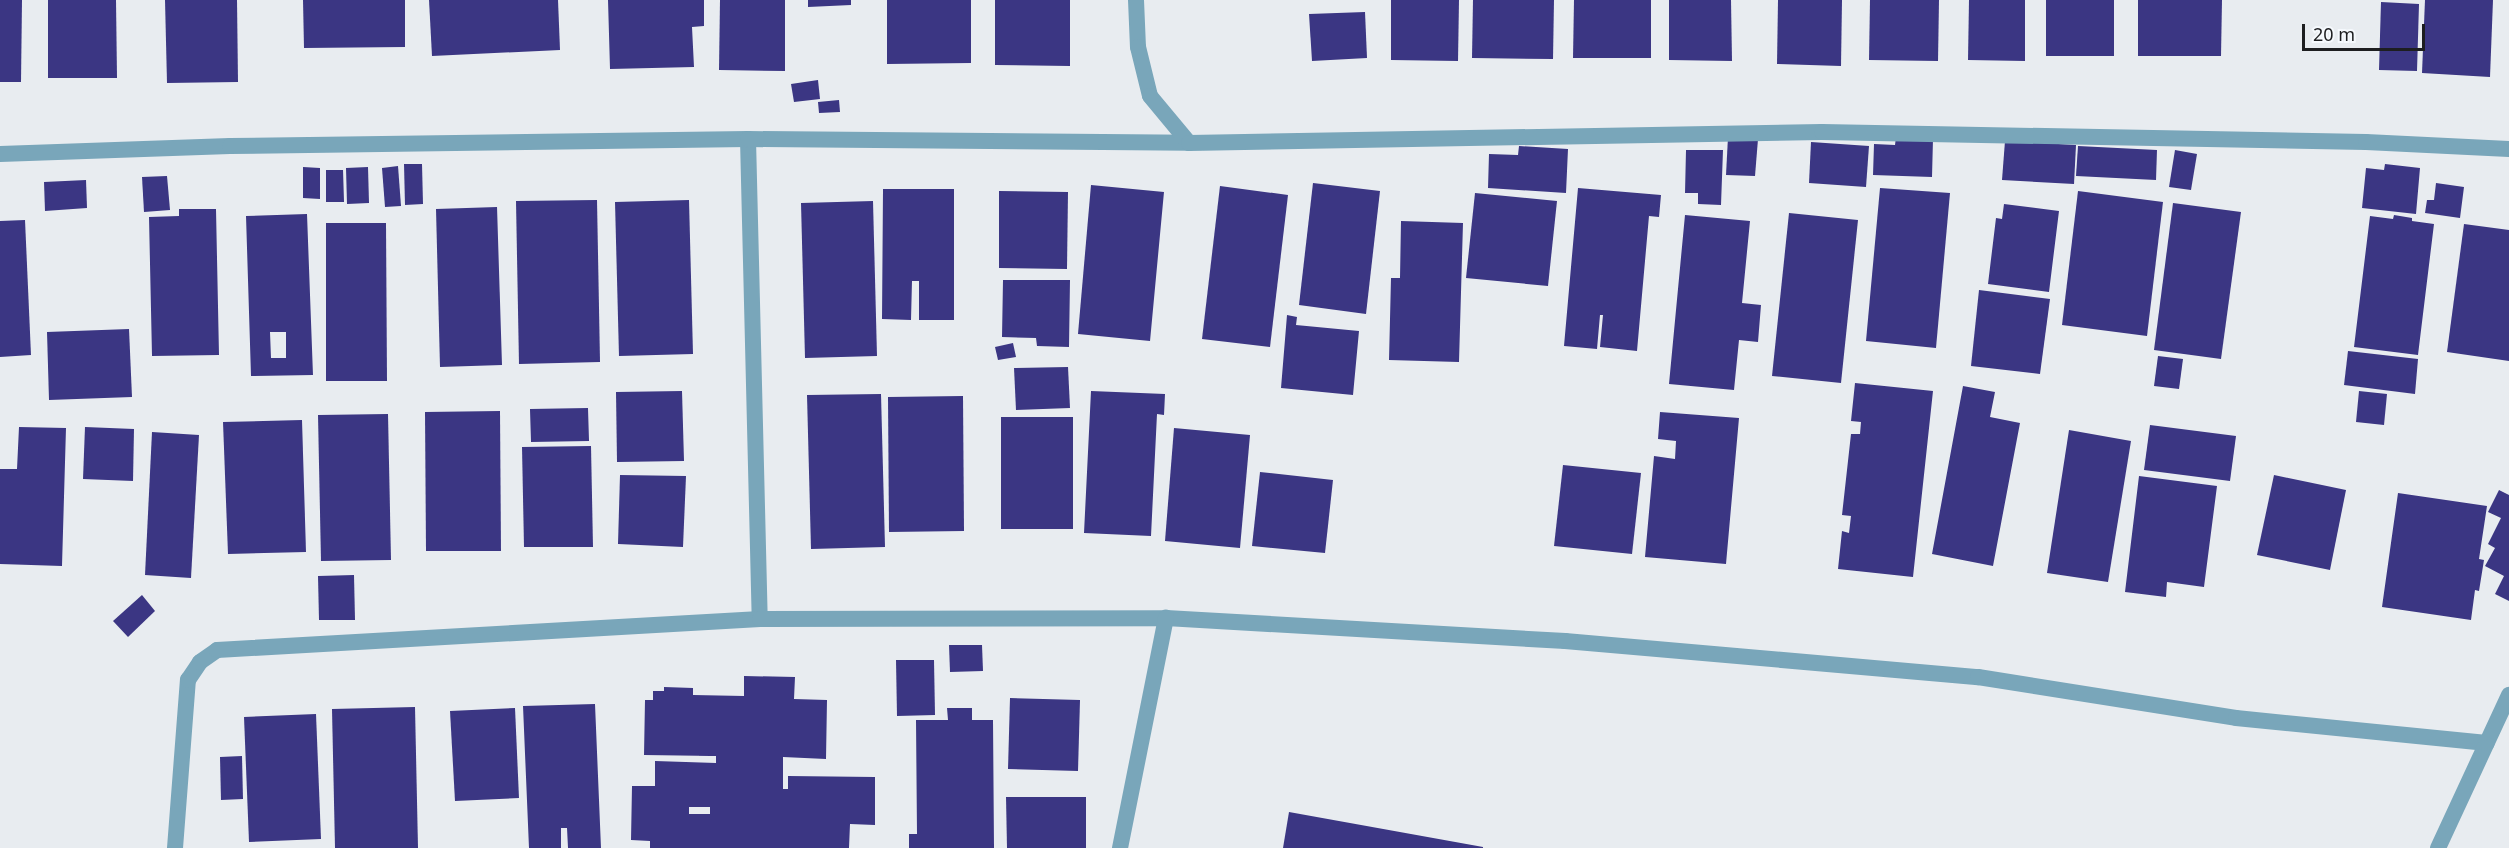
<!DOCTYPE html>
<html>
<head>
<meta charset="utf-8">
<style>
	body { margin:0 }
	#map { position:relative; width:2509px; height:848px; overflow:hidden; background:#e8ecf0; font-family:"Noto Sans",sans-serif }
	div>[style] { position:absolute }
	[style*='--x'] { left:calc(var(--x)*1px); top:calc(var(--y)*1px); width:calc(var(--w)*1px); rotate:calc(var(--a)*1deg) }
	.building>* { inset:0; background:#3b3683 }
	.minor>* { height:16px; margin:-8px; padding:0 8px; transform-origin:8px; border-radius:8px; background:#79a6ba }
	.tertiary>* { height:16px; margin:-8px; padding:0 8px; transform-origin:8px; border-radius:8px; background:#79a6ba }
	span { translate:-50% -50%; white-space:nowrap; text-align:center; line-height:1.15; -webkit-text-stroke:6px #f5f9fd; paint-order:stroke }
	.scale { position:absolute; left:2302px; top:24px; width:123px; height:27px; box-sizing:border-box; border:3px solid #1d1e20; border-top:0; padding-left:8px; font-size:18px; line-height:21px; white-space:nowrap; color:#1d1e20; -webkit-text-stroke:4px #f5f9fd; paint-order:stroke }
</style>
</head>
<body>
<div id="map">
	<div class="building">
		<i style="clip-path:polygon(0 0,22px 0,21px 82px,0 82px)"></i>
		<i style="clip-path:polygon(48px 0,116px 0,117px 78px,48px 78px)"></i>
		<i style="clip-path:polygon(165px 0,237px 0,238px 82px,167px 83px)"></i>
		<i style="clip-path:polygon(303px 0,405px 0,405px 47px,304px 48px)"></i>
		<i style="clip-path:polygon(429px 0,558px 0,560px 50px,432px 56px)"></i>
		<i style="clip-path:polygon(608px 0,704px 0,704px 26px,692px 27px,694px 67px,610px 69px)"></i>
		<i style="clip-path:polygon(720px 0,785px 0,785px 71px,719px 70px)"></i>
		<i style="clip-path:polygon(808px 0,851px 0,851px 5px,808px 7px)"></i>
		<i style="clip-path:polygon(887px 0,971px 0,971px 63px,887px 64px)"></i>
		<i style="clip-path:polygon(995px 0,1070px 0,1070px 66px,995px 65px)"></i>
		<i style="clip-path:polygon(1391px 0,1459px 0,1458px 61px,1391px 60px)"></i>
		<i style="clip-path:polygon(1473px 0,1554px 0,1553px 59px,1472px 58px)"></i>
		<i style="clip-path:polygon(1574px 0,1651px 0,1651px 58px,1573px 58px)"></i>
		<i style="clip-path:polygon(1669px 0,1731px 0,1732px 61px,1669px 60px)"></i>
		<i style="clip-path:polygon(1778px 0,1842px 0,1841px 66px,1777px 64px)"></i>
		<i style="clip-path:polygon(1870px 0,1939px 0,1938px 61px,1869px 60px)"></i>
		<i style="clip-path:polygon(1969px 0,2025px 0,2025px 61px,1968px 60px)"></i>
		<i style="clip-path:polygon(2046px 0,2114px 0,2114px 56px,2046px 56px)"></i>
		<i style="clip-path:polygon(2138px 0,2222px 0,2221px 56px,2138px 56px)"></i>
		<i style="clip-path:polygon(2425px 0,2493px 0,2490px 77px,2422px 73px)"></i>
		<i style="clip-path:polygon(2381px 2px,2419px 4px,2417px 71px,2379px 70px)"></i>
		<i style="clip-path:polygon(1365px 12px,1367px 58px,1312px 61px,1309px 14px)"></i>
		<i style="clip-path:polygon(818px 80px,820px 99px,794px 102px,791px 84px)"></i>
		<i style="clip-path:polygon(839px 100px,840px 112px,819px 113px,818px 102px)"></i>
		<i style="clip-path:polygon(1728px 137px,1758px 139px,1755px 176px,1726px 175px)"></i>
		<i style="clip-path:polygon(1896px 137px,1933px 139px,1932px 177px,1873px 175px,1874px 144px,1895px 145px)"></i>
		<i style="clip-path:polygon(2005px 141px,2076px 145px,2074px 184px,2002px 180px)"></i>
		<i style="clip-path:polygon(1811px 142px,1869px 146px,1866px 187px,1809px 183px)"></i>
		<i style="clip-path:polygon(1519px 146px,1568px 149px,1566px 193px,1488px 188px,1489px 154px,1518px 155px)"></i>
		<i style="clip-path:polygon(2078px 146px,2157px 150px,2156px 180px,2076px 176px)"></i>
		<i style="clip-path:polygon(1686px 150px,1723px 150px,1721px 205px,1698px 204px,1698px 193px,1685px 193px)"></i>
		<i style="clip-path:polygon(2175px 150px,2197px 154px,2191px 190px,2169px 187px)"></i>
		<i style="clip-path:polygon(404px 164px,422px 164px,423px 204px,405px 205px)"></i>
		<i style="clip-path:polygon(2385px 164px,2420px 168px,2416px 214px,2362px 208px,2366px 168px,2384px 170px)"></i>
		<i style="clip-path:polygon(398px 166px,401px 206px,385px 207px,382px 168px)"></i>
		<i style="clip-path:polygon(303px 167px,320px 168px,320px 199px,303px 198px)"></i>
		<i style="clip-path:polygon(368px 167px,369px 203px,347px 204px,346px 168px)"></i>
		<i style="clip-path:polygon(326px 170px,343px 170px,344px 202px,326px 202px)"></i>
		<i style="clip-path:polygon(167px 176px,170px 210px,144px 212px,142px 177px)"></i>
		<i style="clip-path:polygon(86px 180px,87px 208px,45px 211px,44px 182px)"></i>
		<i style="clip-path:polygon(1313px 183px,1380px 191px,1366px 314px,1299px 305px)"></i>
		<i style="clip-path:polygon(2436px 183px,2464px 187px,2460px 218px,2425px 213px,2427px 200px,2434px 200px)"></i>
		<i style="clip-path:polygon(1091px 185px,1164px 192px,1150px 341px,1078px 334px)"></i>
		<i style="clip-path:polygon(1220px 186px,1288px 195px,1270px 347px,1202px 339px)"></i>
		<i style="clip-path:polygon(1578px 188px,1661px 195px,1659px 217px,1649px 216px,1637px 351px,1600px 347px,1603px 315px,1600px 315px,1597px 349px,1564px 346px)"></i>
		<i style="clip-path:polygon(1880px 188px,1950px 193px,1936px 348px,1866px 341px)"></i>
		<i style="clip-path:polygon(883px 189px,954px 189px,954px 320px,919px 320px,919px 281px,912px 281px,911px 320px,882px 319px)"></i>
		<i style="clip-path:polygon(999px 191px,1068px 192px,1067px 269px,999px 268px)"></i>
		<i style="clip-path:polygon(2078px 191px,2163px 202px,2147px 336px,2062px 325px)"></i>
		<i style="clip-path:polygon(1475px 193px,1557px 201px,1548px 286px,1466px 278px)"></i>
		<i style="clip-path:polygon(597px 200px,600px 362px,519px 364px,516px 201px)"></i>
		<i style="clip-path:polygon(689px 200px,693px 354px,619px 356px,615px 202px)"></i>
		<i style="clip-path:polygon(873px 201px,877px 356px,805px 358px,801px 203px)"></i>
		<i style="clip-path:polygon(2173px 203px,2241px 212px,2221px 359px,2154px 350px)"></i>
		<i style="clip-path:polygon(2004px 204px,2059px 211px,2049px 292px,1988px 284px,1996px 218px,2002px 219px)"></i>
		<i style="clip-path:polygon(497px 207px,502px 365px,440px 367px,436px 209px)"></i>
		<i style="clip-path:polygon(179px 209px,216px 209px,219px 355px,152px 356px,149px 217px,179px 216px)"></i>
		<i style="clip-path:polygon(1789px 213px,1858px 220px,1841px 383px,1772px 376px)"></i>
		<i style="clip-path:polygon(evenodd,307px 214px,313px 375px,251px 376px,246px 216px,307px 214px,270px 332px,286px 332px,286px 358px,271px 358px,270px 332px)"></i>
		<i style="clip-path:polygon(1685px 215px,1750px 221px,1742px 303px,1761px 305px,1758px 342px,1739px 340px,1734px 390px,1669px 384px)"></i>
		<i style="clip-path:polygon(2394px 215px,2412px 218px,2412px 221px,2434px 224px,2418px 355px,2354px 347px,2370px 216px,2393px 219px)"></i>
		<i style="clip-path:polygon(25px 220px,31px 355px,0 357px,0 221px)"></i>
		<i style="clip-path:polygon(1401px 221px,1463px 223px,1459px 362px,1389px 360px,1391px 278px,1400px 278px)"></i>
		<i style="clip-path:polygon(326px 223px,386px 223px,387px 381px,326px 381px)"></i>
		<i style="clip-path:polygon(2464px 224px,2509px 230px,2509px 361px,2447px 352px)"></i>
		<i style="clip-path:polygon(1003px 280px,1070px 280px,1069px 347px,1037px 346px,1036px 338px,1002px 337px)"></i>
		<i style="clip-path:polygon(1979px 290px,2050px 299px,2040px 374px,1971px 366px)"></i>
		<i style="clip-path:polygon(1287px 315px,1297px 317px,1296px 325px,1359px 331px,1353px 395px,1281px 388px)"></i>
		<i style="clip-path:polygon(129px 329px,132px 397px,49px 400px,47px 332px)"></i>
		<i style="clip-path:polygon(1013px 343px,1016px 357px,998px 360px,995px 347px)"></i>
		<i style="clip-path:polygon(2348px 351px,2418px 359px,2415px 394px,2344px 385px)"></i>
		<i style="clip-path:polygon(2158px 356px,2183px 359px,2179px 389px,2154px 386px)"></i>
		<i style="clip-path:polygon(1068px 367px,1070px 408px,1016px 410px,1014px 368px)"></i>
		<i style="clip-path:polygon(1855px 383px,1933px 391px,1913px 577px,1838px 569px,1842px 531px,1849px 533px,1851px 516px,1842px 515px,1851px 434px,1860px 434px,1861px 422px,1851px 421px)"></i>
		<i style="clip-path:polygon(1963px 386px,1995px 392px,1990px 417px,2020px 423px,1993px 566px,1932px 554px)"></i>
		<i style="clip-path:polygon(682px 391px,684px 461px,617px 462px,616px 392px)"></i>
		<i style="clip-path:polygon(1091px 391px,1165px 394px,1164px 415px,1157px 414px,1151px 536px,1084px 533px)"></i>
		<i style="clip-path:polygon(2359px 391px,2387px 394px,2384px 425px,2356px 422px)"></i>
		<i style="clip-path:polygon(881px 394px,885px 547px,811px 549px,807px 395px)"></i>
		<i style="clip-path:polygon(963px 396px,964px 531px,889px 532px,888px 397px)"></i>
		<i style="clip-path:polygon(588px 408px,589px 441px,531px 442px,530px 409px)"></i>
		<i style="clip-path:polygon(500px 411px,501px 551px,426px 551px,425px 412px)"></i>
		<i style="clip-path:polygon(1660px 412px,1739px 418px,1726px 564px,1645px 557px,1654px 456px,1675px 459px,1676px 441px,1658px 439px)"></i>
		<i style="clip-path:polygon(388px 414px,391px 560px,321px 561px,318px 415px)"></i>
		<i style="clip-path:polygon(1001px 417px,1073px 417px,1073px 529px,1001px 529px)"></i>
		<i style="clip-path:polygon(302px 420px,306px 552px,228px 554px,223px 422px)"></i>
		<i style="clip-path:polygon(2150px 425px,2236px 436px,2230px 481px,2144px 470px)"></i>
		<i style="clip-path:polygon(19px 427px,66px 428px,62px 566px,0 564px,0 469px,17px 469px)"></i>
		<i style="clip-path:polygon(85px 427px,134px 429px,133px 481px,83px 479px)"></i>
		<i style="clip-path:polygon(1174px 428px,1250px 435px,1240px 548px,1165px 541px)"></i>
		<i style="clip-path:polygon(2069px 430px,2131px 441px,2108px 582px,2047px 573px)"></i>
		<i style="clip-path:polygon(152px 432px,199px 435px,191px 578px,145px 575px)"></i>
		<i style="clip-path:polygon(591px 446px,593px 547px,524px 547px,522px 447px)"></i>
		<i style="clip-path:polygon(1563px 465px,1641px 473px,1632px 554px,1554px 546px)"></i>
		<i style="clip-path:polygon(1260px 472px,1333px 480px,1325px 553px,1252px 546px)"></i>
		<i style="clip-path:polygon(620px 475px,686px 476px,683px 547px,618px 544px)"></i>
		<i style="clip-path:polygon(2274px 475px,2346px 490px,2330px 570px,2257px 555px)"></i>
		<i style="clip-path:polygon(2139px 476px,2217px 486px,2204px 587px,2167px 582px,2166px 597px,2125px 592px)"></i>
		<i style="clip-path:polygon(2499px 490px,2509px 495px,2509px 601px,2495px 594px,2504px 576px,2485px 566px,2495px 548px,2488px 544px,2501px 518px,2488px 512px)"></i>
		<i style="clip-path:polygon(2398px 493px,2487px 506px,2479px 559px,2484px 560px,2479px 591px,2475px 590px,2471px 620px,2382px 607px)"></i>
		<i style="clip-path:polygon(354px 575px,355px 620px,319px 620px,318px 576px)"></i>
		<i style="clip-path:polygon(142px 595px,155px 611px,128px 637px,113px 621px)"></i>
		<i style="clip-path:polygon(949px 645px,982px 645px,983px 671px,950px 672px)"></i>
		<i style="clip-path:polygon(896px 660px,934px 660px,935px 715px,897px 716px)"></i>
		<i style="clip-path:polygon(evenodd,744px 676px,795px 677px,794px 699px,827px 700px,826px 759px,783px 757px,783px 789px,788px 789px,788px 776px,875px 777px,875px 825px,850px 824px,849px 848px,650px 848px,650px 841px,631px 840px,632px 786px,655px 786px,655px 761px,716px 763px,716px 756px,644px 755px,645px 700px,653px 700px,653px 691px,664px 691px,664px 687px,693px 688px,693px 695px,744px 696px,744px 676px,689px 807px,710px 807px,710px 814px,689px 814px,689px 807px)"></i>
		<i style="clip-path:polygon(1010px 698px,1080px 700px,1078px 771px,1008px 769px)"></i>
		<i style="clip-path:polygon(595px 704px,601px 848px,568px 848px,567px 828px,561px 828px,561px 848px,529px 848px,523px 706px)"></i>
		<i style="clip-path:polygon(415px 707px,418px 848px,335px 848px,332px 709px)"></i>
		<i style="clip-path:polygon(515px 708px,519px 798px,455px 801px,450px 711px)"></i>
		<i style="clip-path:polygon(947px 708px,972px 708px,972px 720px,993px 720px,994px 848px,909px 848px,909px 834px,917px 834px,916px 720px,948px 720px)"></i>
		<i style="clip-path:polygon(316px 714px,321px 839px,249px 842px,244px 717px)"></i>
		<i style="clip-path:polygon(242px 756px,243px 799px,221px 800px,220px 757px)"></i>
		<i style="clip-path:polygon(1006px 797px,1086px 797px,1086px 848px,1007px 848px)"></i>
		<i style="clip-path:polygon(1289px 812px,1483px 847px,1483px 848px,1283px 848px)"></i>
	</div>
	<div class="minor">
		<i style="--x:748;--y:139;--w:480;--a:88.6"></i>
		<i style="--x:0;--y:154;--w:230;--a:-2"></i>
		<i style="--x:230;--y:146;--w:518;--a:-0.77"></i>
		<i style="--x:748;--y:139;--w:441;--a:0.5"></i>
		<i style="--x:175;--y:848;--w:169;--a:-85.6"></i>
		<i style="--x:188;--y:680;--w:22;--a:-56"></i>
		<i style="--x:200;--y:662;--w:21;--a:-35"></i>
		<i style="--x:217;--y:650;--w:544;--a:-3.27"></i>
		<i style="--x:760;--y:619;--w:406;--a:-0.1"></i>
		<i style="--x:1166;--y:618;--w:400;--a:3.3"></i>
		<i style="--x:1565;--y:641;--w:415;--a:5"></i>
		<i style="--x:1978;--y:677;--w:261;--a:9"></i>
		<i style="--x:2236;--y:718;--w:252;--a:5.7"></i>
		<i style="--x:1120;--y:848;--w:235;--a:-78.7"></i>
		<i style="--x:2438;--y:848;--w:169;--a:-65.1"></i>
	</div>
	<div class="tertiary">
		<i style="--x:1136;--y:0;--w:47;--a:87.6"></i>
		<i style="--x:1138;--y:47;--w:50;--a:76.2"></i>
		<i style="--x:1150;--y:96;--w:61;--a:50.3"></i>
		<i style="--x:1189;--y:143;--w:633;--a:-1"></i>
		<i style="--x:1822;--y:132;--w:544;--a:1.05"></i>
		<i style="--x:2366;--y:142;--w:143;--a:2.8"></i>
	</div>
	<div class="scale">20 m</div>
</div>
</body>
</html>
